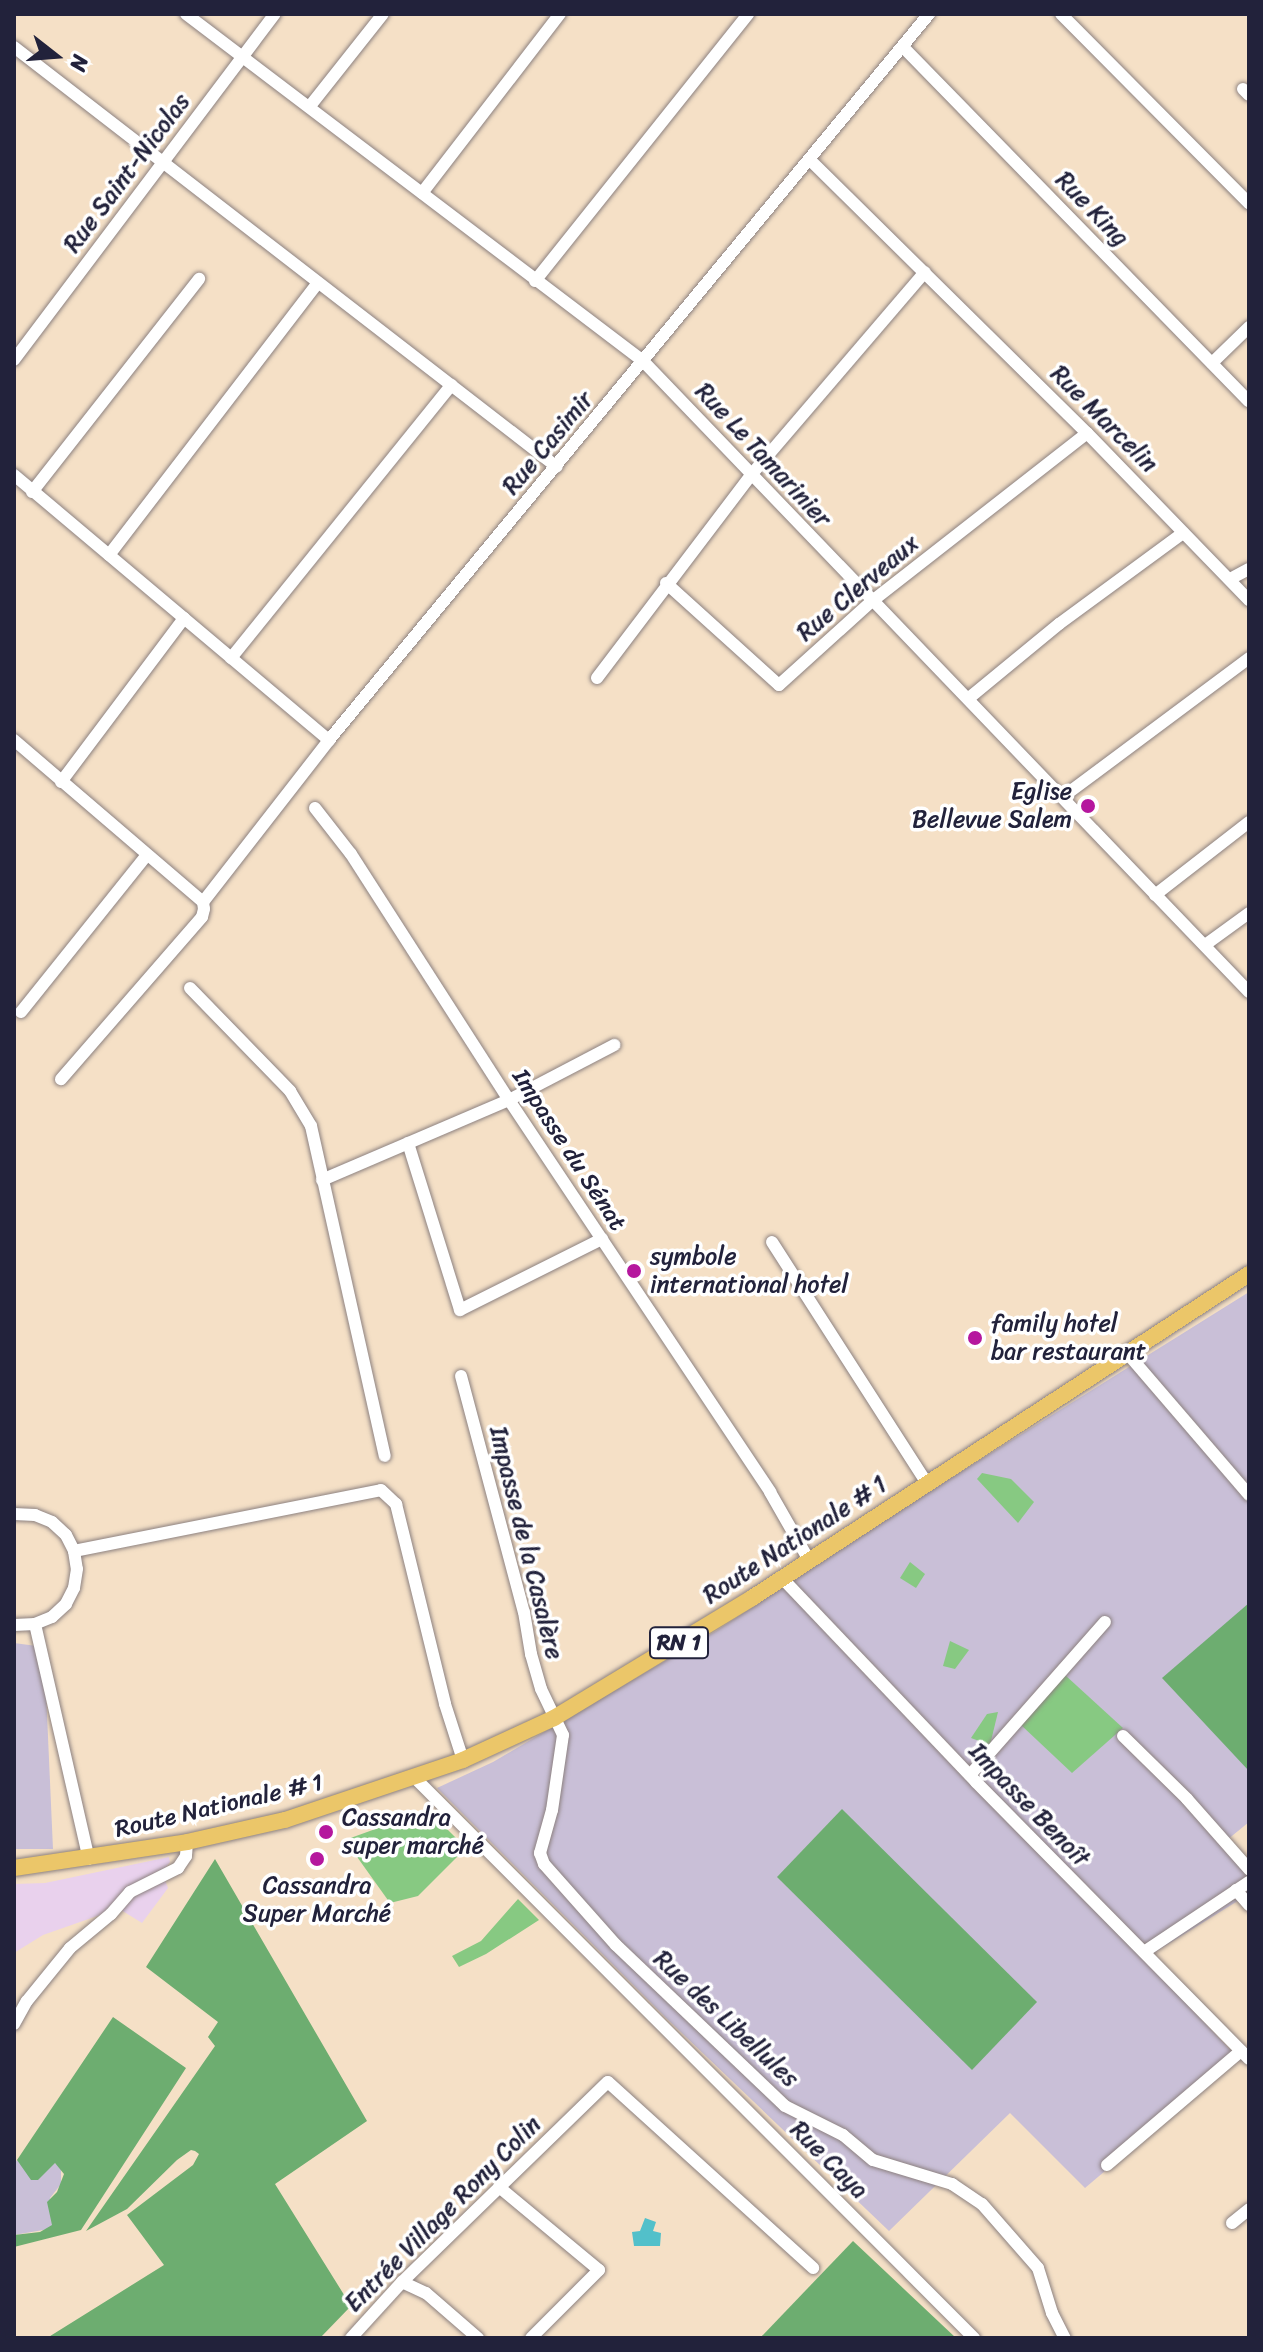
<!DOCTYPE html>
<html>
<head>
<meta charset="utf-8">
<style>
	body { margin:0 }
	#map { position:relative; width:1263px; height:2352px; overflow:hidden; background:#f5e0c6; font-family:Sriracha,sans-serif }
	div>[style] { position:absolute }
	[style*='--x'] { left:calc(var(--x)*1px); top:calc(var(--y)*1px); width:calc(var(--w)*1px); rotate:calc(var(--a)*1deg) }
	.built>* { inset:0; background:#e9d1ed }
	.industrial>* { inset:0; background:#c9bfd7 }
	.green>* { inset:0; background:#87c982 }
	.forest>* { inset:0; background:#6dad70 }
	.water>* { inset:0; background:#52c0ca }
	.roads { filter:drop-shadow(0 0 2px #8c8180) drop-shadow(0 0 2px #8c8180) }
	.minor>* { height:12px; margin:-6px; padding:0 6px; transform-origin:6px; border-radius:6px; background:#fff }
	.major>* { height:16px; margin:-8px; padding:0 8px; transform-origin:8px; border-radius:8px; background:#ebc669 }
	.dots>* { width:22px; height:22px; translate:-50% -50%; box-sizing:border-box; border:4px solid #fff; border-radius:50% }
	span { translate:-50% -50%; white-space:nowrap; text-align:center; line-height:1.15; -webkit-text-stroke:7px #fff; paint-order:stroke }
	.shield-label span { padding:2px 6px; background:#fff; border:2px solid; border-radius:6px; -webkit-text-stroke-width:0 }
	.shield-label { font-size:22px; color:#22223b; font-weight:700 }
	.street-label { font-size:24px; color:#22223b }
	.poi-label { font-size:24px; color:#22223b }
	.right { translate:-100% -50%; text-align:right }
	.left { translate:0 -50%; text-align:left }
	.frame { position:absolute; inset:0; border:16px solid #22223b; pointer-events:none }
	.north { position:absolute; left:16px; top:16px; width:80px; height:80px; -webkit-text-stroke:6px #fff; paint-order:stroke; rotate:107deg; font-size:22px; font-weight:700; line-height:32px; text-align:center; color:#22223b }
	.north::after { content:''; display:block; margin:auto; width:28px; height:36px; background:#22223b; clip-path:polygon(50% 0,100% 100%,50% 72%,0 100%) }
</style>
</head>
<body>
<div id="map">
	<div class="built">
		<i style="clip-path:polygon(169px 1857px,170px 1862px,162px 1872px,168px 1888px,142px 1923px,113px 1905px,100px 1915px,43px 1935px,14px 1953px,14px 1884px,45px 1883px)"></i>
	</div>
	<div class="industrial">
		<i style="clip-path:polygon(1249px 1292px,1249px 1822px,1227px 1840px,1249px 1864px,1249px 1894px,1144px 1959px,1238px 2058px,1085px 2188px,1010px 2113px,889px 2231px,665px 2017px,437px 1788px,493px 1762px,716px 1631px,927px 1493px)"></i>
		<i style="clip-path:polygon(14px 1643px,44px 1647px,53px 1849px,14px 1849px)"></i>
		<i style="clip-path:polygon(17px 2160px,24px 2168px,55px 2163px,61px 2168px,61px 2184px,50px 2198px,53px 2225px,49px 2229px,14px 2235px,14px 2165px)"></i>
	</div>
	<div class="green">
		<i style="clip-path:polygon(982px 1473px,1011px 1479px,1034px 1502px,1018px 1523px,977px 1479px)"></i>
		<i style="clip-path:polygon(910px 1562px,925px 1574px,916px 1588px,900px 1578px)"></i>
		<i style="clip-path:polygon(950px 1641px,969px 1650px,955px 1669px,943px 1666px)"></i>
		<i style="clip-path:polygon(1065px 1675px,1123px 1728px,1072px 1773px,1021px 1725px)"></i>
		<i style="clip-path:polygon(998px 1712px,990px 1745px,971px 1738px,987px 1714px)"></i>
		<i style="clip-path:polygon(428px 1810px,466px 1848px,418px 1896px,390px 1903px,345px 1840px)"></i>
		<i style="clip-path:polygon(518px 1899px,539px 1920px,486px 1954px,459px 1967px,452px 1956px,481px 1941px)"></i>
	</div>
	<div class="forest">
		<i style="clip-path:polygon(1249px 1603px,1249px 1771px,1162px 1678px)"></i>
		<i style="clip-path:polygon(842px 1809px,1037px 2002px,972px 2070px,777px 1877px)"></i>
		<i style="clip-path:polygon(215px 1859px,367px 2121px,275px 2184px,351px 2306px,320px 2338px,47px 2338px,164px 2265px,127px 2215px,193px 2165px,199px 2154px,195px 2151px,191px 2150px,177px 2160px,127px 2209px,86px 2231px,215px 2046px,208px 2037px,218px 2022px,146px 1967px)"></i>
		<i style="clip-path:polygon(113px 2017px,186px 2068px,81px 2230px,14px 2247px,14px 2235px,40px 2232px,52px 2225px,47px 2202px,57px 2192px,64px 2174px,55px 2163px,38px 2180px,31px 2180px,17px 2160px)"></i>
		<i style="clip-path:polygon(853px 2241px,956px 2338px,760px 2338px)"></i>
	</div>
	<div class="water">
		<i style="clip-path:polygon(645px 2218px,656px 2222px,653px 2231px,661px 2233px,660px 2246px,634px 2246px,632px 2232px,640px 2231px)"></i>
	</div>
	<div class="roads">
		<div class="minor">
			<i style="--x:186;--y:14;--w:574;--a:37.21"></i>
			<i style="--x:643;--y:361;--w:875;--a:46.16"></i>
			<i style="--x:1061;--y:14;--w:267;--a:45.2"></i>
			<i style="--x:14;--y:47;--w:686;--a:37.72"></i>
			<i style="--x:903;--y:47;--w:495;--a:45.7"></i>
			<i style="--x:1243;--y:89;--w:8;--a:45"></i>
			<i style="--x:310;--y:106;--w:117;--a:-51.6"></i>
			<i style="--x:810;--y:160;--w:389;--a:44.6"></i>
			<i style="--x:1087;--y:433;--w:233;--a:45.9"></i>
			<i style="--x:422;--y:193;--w:226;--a:-52.4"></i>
			<i style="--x:535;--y:281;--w:342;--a:-51.4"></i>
			<i style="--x:14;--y:360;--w:433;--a:-53"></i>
			<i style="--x:1212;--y:363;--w:52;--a:-44.2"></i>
			<i style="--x:14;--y:475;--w:412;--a:40.1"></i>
			<i style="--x:32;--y:492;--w:271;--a:-51.9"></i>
			<i style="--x:109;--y:555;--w:343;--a:-52.5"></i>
			<i style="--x:1230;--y:579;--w:21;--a:-28"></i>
			<i style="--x:666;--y:583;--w:152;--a:42.1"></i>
			<i style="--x:779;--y:685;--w:124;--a:-42.1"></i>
			<i style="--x:871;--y:602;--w:274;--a:-38"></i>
			<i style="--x:231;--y:658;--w:351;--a:-51.1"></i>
			<i style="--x:597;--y:678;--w:255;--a:-52.8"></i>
			<i style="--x:751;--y:475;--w:267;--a:-49.4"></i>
			<i style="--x:969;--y:698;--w:117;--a:-39.4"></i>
			<i style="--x:1059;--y:624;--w:154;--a:-36.3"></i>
			<i style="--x:14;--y:740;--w:249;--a:40.6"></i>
			<i style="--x:203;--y:902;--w:7;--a:82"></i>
			<i style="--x:204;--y:909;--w:8;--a:104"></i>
			<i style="--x:202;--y:917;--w:215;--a:131"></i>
			<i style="--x:61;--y:782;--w:205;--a:-53.1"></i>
			<i style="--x:1064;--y:796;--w:231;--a:-36.7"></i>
			<i style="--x:315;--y:808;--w:58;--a:52"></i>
			<i style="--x:351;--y:854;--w:292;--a:57.3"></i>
			<i style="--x:509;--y:1100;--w:471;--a:56.3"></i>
			<i style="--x:770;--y:1492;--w:78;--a:60.2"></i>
			<i style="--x:1155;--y:895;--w:119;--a:-37.8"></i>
			<i style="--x:203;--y:902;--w:205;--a:-52.1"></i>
			<i style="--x:329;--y:740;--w:942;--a:-50.43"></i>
			<i style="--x:1205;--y:945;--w:54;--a:-36"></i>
			<i style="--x:190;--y:988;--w:144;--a:45.8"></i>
			<i style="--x:290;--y:1091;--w:41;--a:59"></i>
			<i style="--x:311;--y:1126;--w:338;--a:77.4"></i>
			<i style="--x:21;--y:1012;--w:200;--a:-51.3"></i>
			<i style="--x:408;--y:1143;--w:175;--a:72.7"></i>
			<i style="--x:460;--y:1310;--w:159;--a:-26.6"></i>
			<i style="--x:322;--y:1180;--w:203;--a:-23.2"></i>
			<i style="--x:509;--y:1100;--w:119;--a:-27.6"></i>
			<i style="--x:772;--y:1242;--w:287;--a:57.3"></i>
			<i style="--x:1127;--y:1353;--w:187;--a:49.3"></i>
			<i style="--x:461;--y:1376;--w:244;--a:75.1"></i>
			<i style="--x:524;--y:1612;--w:43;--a:80.5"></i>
			<i style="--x:531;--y:1654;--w:36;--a:74"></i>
			<i style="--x:541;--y:1689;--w:51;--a:64.4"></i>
			<i style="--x:563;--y:1735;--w:76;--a:98.3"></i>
			<i style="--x:552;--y:1810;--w:45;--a:105.6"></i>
			<i style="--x:540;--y:1853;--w:12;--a:70"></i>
			<i style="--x:544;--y:1864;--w:108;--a:48.4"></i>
			<i style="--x:616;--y:1945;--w:233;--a:43.6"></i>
			<i style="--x:785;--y:2106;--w:65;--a:26.6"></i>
			<i style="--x:843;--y:2135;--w:39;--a:40"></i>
			<i style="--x:873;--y:2160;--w:83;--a:16.9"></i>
			<i style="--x:952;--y:2184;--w:36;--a:34"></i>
			<i style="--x:982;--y:2204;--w:85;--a:48.8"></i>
			<i style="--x:1038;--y:2268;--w:47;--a:72.7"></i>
			<i style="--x:1052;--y:2313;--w:28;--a:63"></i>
			<i style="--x:14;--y:1514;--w:21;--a:3"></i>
			<i style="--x:35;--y:1515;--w:18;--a:22"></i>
			<i style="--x:52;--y:1522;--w:19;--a:43"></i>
			<i style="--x:66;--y:1535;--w:18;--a:63"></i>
			<i style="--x:74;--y:1551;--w:18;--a:81"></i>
			<i style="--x:77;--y:1569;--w:19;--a:99"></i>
			<i style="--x:74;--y:1588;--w:18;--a:117"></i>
			<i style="--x:66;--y:1604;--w:19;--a:137"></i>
			<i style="--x:52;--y:1617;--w:18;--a:158"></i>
			<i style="--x:35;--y:1624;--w:21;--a:177"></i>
			<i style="--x:74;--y:1551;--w:313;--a:-11.2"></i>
			<i style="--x:381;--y:1490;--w:21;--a:43"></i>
			<i style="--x:396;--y:1504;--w:206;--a:76.2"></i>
			<i style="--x:445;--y:1704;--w:59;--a:72.2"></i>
			<i style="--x:781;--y:1577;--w:283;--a:46.4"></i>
			<i style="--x:976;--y:1782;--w:389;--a:45.4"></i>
			<i style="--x:35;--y:1624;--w:241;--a:77.1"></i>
			<i style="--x:1123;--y:1736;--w:90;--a:44.5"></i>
			<i style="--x:1187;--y:1799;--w:94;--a:48.5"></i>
			<i style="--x:970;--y:1775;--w:204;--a:-48.6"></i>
			<i style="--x:414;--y:1777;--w:793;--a:45.05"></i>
			<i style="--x:1236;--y:1890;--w:20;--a:49"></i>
			<i style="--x:1144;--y:1952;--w:126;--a:-33.7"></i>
			<i style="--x:14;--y:2024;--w:26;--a:-61"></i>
			<i style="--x:27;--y:2001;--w:68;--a:-50.9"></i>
			<i style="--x:70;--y:1948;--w:53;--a:-39.7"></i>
			<i style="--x:111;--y:1914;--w:29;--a:-49"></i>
			<i style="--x:130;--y:1892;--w:54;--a:-26.6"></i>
			<i style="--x:178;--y:1868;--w:14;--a:-56"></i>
			<i style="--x:186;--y:1856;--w:14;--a:-86"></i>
			<i style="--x:1107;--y:2165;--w:176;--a:-40.4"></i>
			<i style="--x:499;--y:2187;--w:130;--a:39.7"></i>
			<i style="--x:599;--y:2270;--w:96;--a:135"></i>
			<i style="--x:1232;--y:2223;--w:22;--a:-39"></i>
			<i style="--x:402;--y:2282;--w:26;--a:25"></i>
			<i style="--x:426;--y:2293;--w:69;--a:40.9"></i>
			<i style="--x:351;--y:2338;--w:76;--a:-47.7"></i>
			<i style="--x:402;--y:2282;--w:287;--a:-44.2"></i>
			<i style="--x:608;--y:2082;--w:277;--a:42.2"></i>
		</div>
		<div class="major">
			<i style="--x:14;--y:1868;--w:175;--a:-8.5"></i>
			<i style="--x:187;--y:1842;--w:100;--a:-12.7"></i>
			<i style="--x:285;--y:1820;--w:188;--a:-18.6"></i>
			<i style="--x:463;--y:1760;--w:100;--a:-24.8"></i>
			<i style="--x:554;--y:1718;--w:232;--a:-31.2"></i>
			<i style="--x:752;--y:1598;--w:593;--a:-33.1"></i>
		</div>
	</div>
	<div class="dots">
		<i style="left:1088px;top:806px;background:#b5179e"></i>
		<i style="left:634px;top:1271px;background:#b5179e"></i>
		<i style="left:975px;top:1338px;background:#b5179e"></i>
		<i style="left:326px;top:1832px;background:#b5179e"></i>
		<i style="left:317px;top:1859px;background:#b5179e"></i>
	</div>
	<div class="shield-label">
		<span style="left:679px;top:1643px">RN 1</span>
	</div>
	<div class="street-label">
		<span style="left:127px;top:173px;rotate:-53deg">Rue Saint-Nicolas</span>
		<span style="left:1092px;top:209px;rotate:46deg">Rue King</span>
		<span style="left:1104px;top:419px;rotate:45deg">Rue Marcelin</span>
		<span style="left:548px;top:443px;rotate:-50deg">Rue Casimir</span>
		<span style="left:763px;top:455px;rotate:47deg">Rue Le Tamarinier</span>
		<span style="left:858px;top:588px;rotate:-40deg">Rue Clerveaux</span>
		<span style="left:569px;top:1150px;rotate:57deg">Impasse du Sénat</span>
		<span style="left:795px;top:1540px;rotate:-33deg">Route Nationale # 1</span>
		<span style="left:526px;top:1543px;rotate:76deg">Impasse de la Casalère</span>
		<span style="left:1029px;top:1805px;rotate:46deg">Impasse Benoît</span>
		<span style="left:219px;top:1806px;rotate:-13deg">Route Nationale # 1</span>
		<span style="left:726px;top:2019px;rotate:43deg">Rue des Libellules</span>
		<span style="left:829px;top:2160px;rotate:45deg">Rue Caya</span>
		<span style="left:443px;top:2214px;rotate:-45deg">Entrée Village Rony Colin</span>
	</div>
	<div class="poi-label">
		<span class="right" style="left:1072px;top:806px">Eglise<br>Bellevue Salem</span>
		<span class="left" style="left:650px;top:1271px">symbole<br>international hotel</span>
		<span class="left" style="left:991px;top:1338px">family hotel<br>bar restaurant</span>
		<span class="left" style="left:342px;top:1832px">Cassandra<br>super marché</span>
		<span style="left:317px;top:1900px">Cassandra<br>Super Marché</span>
	</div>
	<div class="frame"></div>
	<div class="north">N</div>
</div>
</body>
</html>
